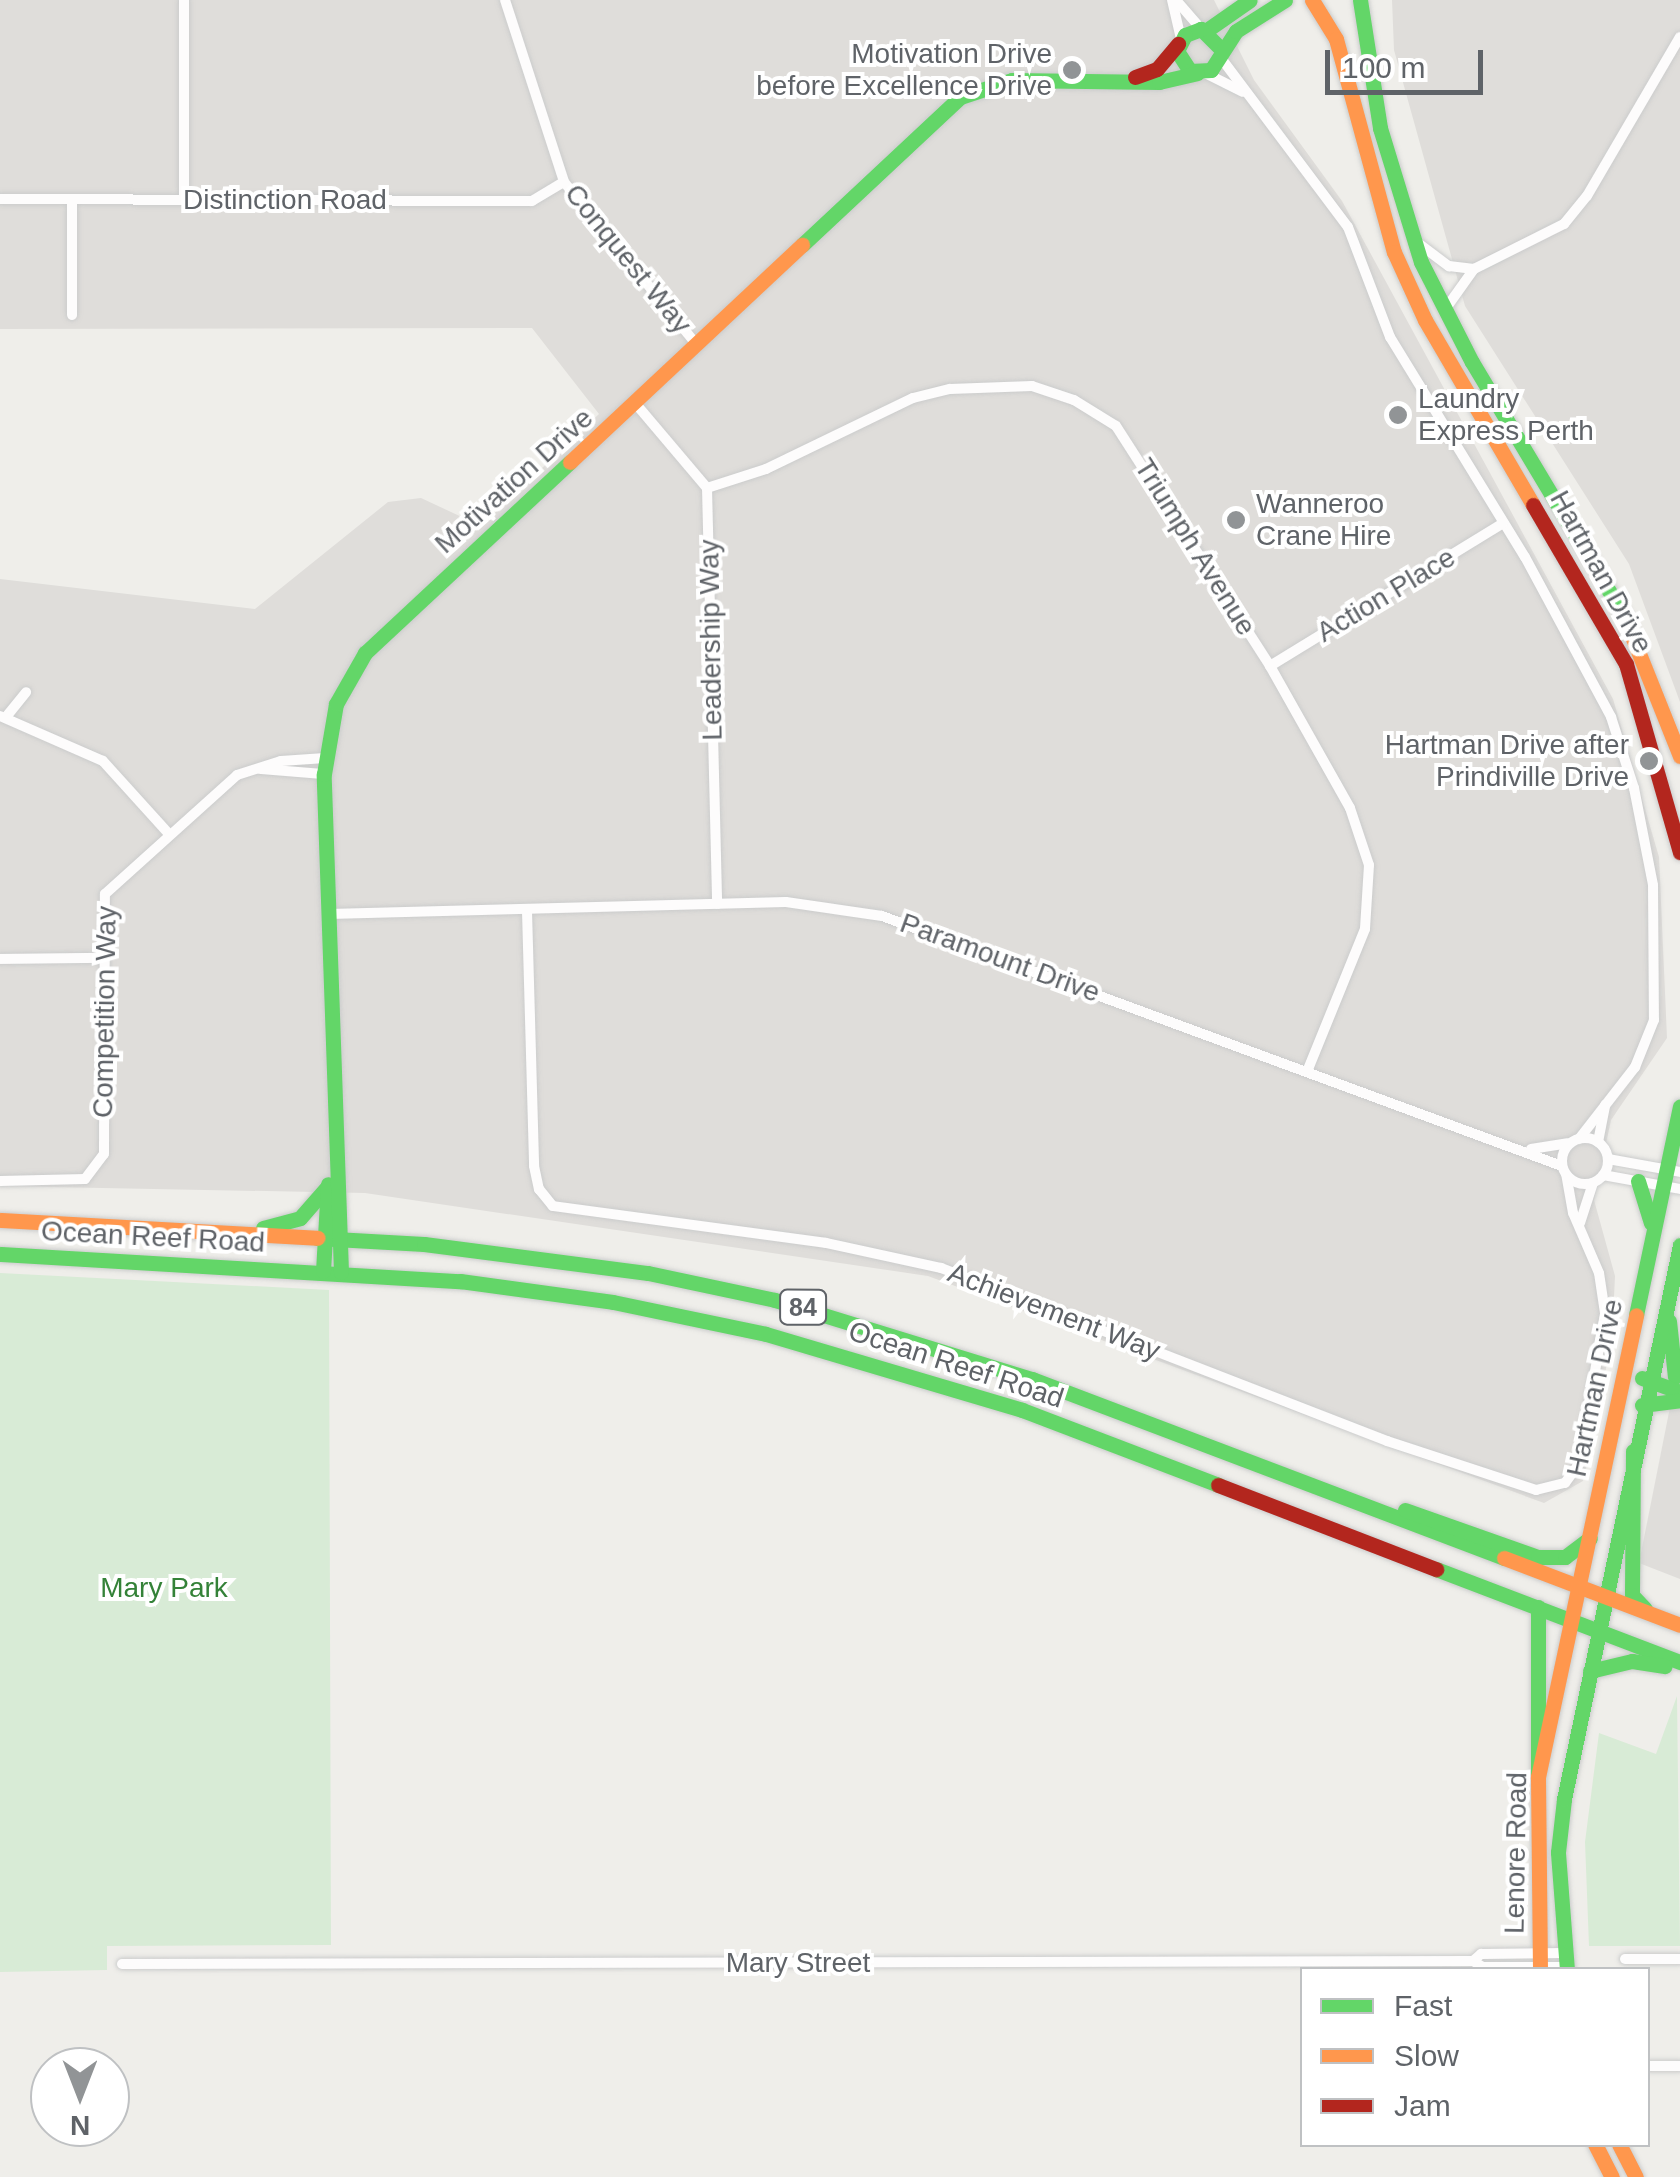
<!DOCTYPE html>
<html>
<head>
<meta charset="utf-8">
<style>
	body { margin:0 }
	#map { position:relative; width:1680px; height:2177px; overflow:hidden; background:#efeeea; font-family:Arial,sans-serif }
	div>[style] { position:absolute }
	[style*='--x'] { left:calc(var(--x)*1px); top:calc(var(--y)*1px); width:calc(var(--w)*1px); rotate:calc(var(--a)*1deg) }
	.industrial>* { inset:0; background:#dfddda }
	.green>* { inset:0; background:#d8ebd6 }
	.roads { filter:drop-shadow(0 0 2px #cbcccc) drop-shadow(0 0 2px #cbcccc) }
	.street>* { height:10px; margin:-5px; padding:0 5px; transform-origin:5px; border-radius:5px; background:#fdfcfc }
	.street>.ring { margin:-5px; padding:0; box-sizing:content-box; background:none; border:10px solid #fdfcfc; border-radius:50% }
	.fast>* { height:15px; margin:-7.5px; padding:0 7.5px; transform-origin:7.5px; border-radius:7.5px; background:#63d668 }
	.slow>* { height:15px; margin:-7.5px; padding:0 7.5px; transform-origin:7.5px; border-radius:7.5px; background:#ff974d }
	.jam>* { height:15px; margin:-7.5px; padding:0 7.5px; transform-origin:7.5px; border-radius:7.5px; background:#b3261e }
	.dots>* { width:28px; height:28px; translate:-50% -50%; box-sizing:border-box; border:5px solid #fff; border-radius:50% }
	span { translate:-50% -50%; white-space:nowrap; text-align:center; line-height:1.15; -webkit-text-stroke:8px #fff; paint-order:stroke }
	.shield-label span { padding:2px 8px; background:#fff; border:2px solid; border-radius:8px; -webkit-text-stroke-width:0 }
	.shield-label { font-size:25px; color:#5f6368; font-weight:700 }
	.poi-label { font-size:28px; color:#5f6368 }
	.right { translate:-100% -50%; text-align:right }
	.left { translate:0 -50%; text-align:left }
	.street-label { font-size:28px; color:#5f6368 }
	.park-label { font-size:28px; color:#348238 }
	.legend { position:absolute; left:1300px; top:1967px; width:350px; height:180px; box-sizing:border-box; background:#fff; border:2px solid #bfc1c3; margin:0; padding:12px 18px; list-style:none; font-size:30px; color:#5f6368 }
	.legend li { display:flex; align-items:center; gap:20px; height:50px }
	.legend b { width:50px; border:2px solid #bfc1c3 }
	.north { position:absolute; left:30px; top:2047px; width:100px; height:100px; box-sizing:border-box; background:#fff; border:2px solid #bfc1c3; border-radius:50%; rotate:180deg; font-size:28px; font-weight:700; line-height:40px; text-align:center; color:#5f6368 }
	.north::after { content:''; display:block; margin:auto; width:35px; height:45px; background:#919496; clip-path:polygon(50% 0,100% 100%,50% 72%,0 100%) }
	.scale { position:absolute; left:1325px; top:50px; width:158px; height:45px; box-sizing:border-box; border:5px solid #5f6368; border-top:0; padding-left:12px; font-size:30px; line-height:35px; white-space:nowrap; color:#5f6368; -webkit-text-stroke:8px #fff; paint-order:stroke }
</style>
</head>
<body>
<div id="map">
	<div class="industrial">
		<i style="clip-path:polygon(0 0,1214px 0,1254px 80px,1342px 201px,1613px 699px,1659px 857px,1667px 1038px,1611px 1120px,1594px 1200px,1615px 1276px,1612px 1339px,1583px 1481px,1544px 1503px,928px 1276px,365px 1193px,0 1186px,0 579px,255px 609px,388px 502px,421px 498px,481px 526px,599px 414px,532px 328px,0 329px)"></i>
		<i style="clip-path:polygon(1392px 0,1680px 0,1680px 702px,1629px 564px,1465px 306px,1394px 50px)"></i>
		<i style="clip-path:polygon(1680px 1357px,1680px 1579px,1639px 1563px)"></i>
	</div>
	<div class="green">
		<i style="clip-path:polygon(0 1273px,329px 1290px,331px 1945px,107px 1946px,107px 1970px,0 1972px)"></i>
		<i style="clip-path:polygon(1677px 1696px,1680px 1946px,1589px 1946px,1585px 1842px,1599px 1733px,1656px 1754px)"></i>
	</div>
	<div class="roads">
		<div class="street">
			<i style="--x:184;--y:0;--w:199;--a:90"></i>
			<i style="--x:505;--y:0;--w:191;--a:72"></i>
			<i style="--x:564;--y:182;--w:210;--a:50.8"></i>
			<i style="--x:1172;--y:0;--w:40;--a:77"></i>
			<i style="--x:1176;--y:0;--w:38;--a:49"></i>
			<i style="--x:1221;--y:58;--w:211;--a:53.1"></i>
			<i style="--x:1348;--y:227;--w:118;--a:69.1"></i>
			<i style="--x:1390;--y:337;--w:258;--a:58.5"></i>
			<i style="--x:1525;--y:557;--w:182;--a:61.7"></i>
			<i style="--x:1611;--y:717;--w:75;--a:72.1"></i>
			<i style="--x:1634;--y:788;--w:99;--a:78.9"></i>
			<i style="--x:1653;--y:885;--w:135;--a:89.6"></i>
			<i style="--x:1654;--y:1020;--w:51;--a:112"></i>
			<i style="--x:1635;--y:1067;--w:91;--a:127.9"></i>
			<i style="--x:1205;--y:73;--w:42;--a:26.6"></i>
			<i style="--x:0;--y:199;--w:532;--a:0.22"></i>
			<i style="--x:532;--y:201;--w:37;--a:-31"></i>
			<i style="--x:72;--y:199;--w:116;--a:90"></i>
			<i style="--x:1418;--y:243;--w:39;--a:37"></i>
			<i style="--x:1449;--y:266;--w:25;--a:7"></i>
			<i style="--x:1444;--y:311;--w:52;--a:-54.5"></i>
			<i style="--x:1474;--y:269;--w:101;--a:-26.6"></i>
			<i style="--x:1564;--y:224;--w:36;--a:-51"></i>
			<i style="--x:1587;--y:196;--w:184;--a:-59.7"></i>
			<i style="--x:636;--y:404;--w:110;--a:49.8"></i>
			<i style="--x:707;--y:488;--w:416;--a:88.6"></i>
			<i style="--x:707;--y:488;--w:62;--a:-17.9"></i>
			<i style="--x:766;--y:469;--w:163;--a:-25.8"></i>
			<i style="--x:913;--y:398;--w:38;--a:-14"></i>
			<i style="--x:950;--y:389;--w:82;--a:-2.1"></i>
			<i style="--x:1032;--y:386;--w:44;--a:18.4"></i>
			<i style="--x:1074;--y:400;--w:49;--a:31.8"></i>
			<i style="--x:1116;--y:426;--w:285;--a:57.3"></i>
			<i style="--x:1270;--y:666;--w:163;--a:60.6"></i>
			<i style="--x:1350;--y:808;--w:60;--a:71.6"></i>
			<i style="--x:1369;--y:865;--w:64;--a:93.6"></i>
			<i style="--x:1365;--y:929;--w:154;--a:112.1"></i>
			<i style="--x:1270;--y:666;--w:273;--a:-31.5"></i>
			<i style="--x:0;--y:716;--w:112;--a:23.6"></i>
			<i style="--x:103;--y:761;--w:97;--a:47.9"></i>
			<i style="--x:6;--y:717;--w:32;--a:-51"></i>
			<i style="--x:260;--y:769;--w:64;--a:4.5"></i>
			<i style="--x:527;--y:911;--w:255;--a:88.4"></i>
			<i style="--x:534;--y:1166;--w:24;--a:78"></i>
			<i style="--x:539;--y:1189;--w:22;--a:51"></i>
			<i style="--x:553;--y:1206;--w:275;--a:7.7"></i>
			<i style="--x:826;--y:1243;--w:118;--a:12.3"></i>
			<i style="--x:941;--y:1268;--w:478;--a:21.2"></i>
			<i style="--x:1387;--y:1441;--w:157;--a:18.2"></i>
			<i style="--x:1536;--y:1490;--w:30;--a:-14"></i>
			<i style="--x:1565;--y:1483;--w:24;--a:-54"></i>
			<i style="--x:1579;--y:1464;--w:153;--a:-80.2"></i>
			<i style="--x:1605;--y:1313;--w:40;--a:-98.5"></i>
			<i style="--x:1599;--y:1273;--w:65;--a:-113.4"></i>
			<i style="--x:1573;--y:1213;--w:39;--a:-100"></i>
			<i style="--x:329;--y:914;--w:457;--a:-1.5"></i>
			<i style="--x:786;--y:902;--w:97;--a:8.3"></i>
			<i style="--x:882;--y:916;--w:724;--a:20.19"></i>
			<i style="--x:0;--y:959;--w:103;--a:-0.6"></i>
			<i class="ring" style="left:1562px;top:1138px;width:36px;height:36px"></i>
			<i style="--x:1598;--y:1142;--w:38;--a:-79"></i>
			<i style="--x:1531;--y:1149;--w:37;--a:-9"></i>
			<i style="--x:1608;--y:1159;--w:73;--a:10.2"></i>
			<i style="--x:1603;--y:1175;--w:78;--a:10.3"></i>
			<i style="--x:0;--y:1181;--w:85;--a:-1.3"></i>
			<i style="--x:85;--y:1179;--w:31;--a:-53"></i>
			<i style="--x:104;--y:1154;--w:260;--a:-89.8"></i>
			<i style="--x:105;--y:894;--w:178;--a:-42"></i>
			<i style="--x:237;--y:775;--w:46;--a:-17.7"></i>
			<i style="--x:281;--y:761;--w:44;--a:-3.9"></i>
			<i style="--x:1580;--y:1223;--w:42;--a:-72"></i>
			<i style="--x:1625;--y:1959;--w:55;--a:0"></i>
			<i style="--x:1473;--y:1961;--w:11;--a:-41"></i>
			<i style="--x:1481;--y:1954;--w:83;--a:-0.7"></i>
			<i style="--x:122;--y:1964;--w:1351;--a:-0.13"></i>
			<i style="--x:1473;--y:1961;--w:12;--a:31"></i>
			<i style="--x:1483;--y:1967;--w:84;--a:0"></i>
			<i style="--x:1648;--y:2066;--w:32;--a:0"></i>
		</div>
		<div class="fast">
			<i style="--x:1360;--y:0;--w:130;--a:81.1"></i>
			<i style="--x:1380;--y:128;--w:140;--a:73"></i>
			<i style="--x:1421;--y:262;--w:112;--a:63"></i>
			<i style="--x:1472;--y:362;--w:296;--a:59.1"></i>
			<i style="--x:1207;--y:30;--w:52;--a:-34.9"></i>
			<i style="--x:1222;--y:50;--w:30;--a:-135"></i>
			<i style="--x:1201;--y:29;--w:17;--a:159"></i>
			<i style="--x:1185;--y:35;--w:18;--a:117"></i>
			<i style="--x:1177;--y:51;--w:24;--a:57"></i>
			<i style="--x:1190;--y:71;--w:21;--a:-3"></i>
			<i style="--x:1211;--y:70;--w:46;--a:-57.3"></i>
			<i style="--x:1236;--y:31;--w:58;--a:-32.3"></i>
			<i style="--x:802;--y:245;--w:216;--a:-43.1"></i>
			<i style="--x:960;--y:97;--w:55;--a:-18.1"></i>
			<i style="--x:1012;--y:80;--w:147;--a:0.8"></i>
			<i style="--x:1159;--y:82;--w:39;--a:-13"></i>
			<i style="--x:1638;--y:1181;--w:44;--a:72.8"></i>
			<i style="--x:263;--y:1228;--w:38;--a:-15"></i>
			<i style="--x:300;--y:1218;--w:41;--a:-48.9"></i>
			<i style="--x:317;--y:1238;--w:107;--a:3.2"></i>
			<i style="--x:424;--y:1244;--w:226;--a:7.4"></i>
			<i style="--x:648;--y:1273;--w:130;--a:12"></i>
			<i style="--x:775;--y:1300;--w:269;--a:17.1"></i>
			<i style="--x:1032;--y:1379;--w:505;--a:20.77"></i>
			<i style="--x:0;--y:1254;--w:461;--a:3.4"></i>
			<i style="--x:460;--y:1281;--w:154;--a:7.8"></i>
			<i style="--x:613;--y:1302;--w:156;--a:11.8"></i>
			<i style="--x:766;--y:1334;--w:267;--a:16.5"></i>
			<i style="--x:1022;--y:1410;--w:210;--a:20.9"></i>
			<i style="--x:323;--y:1271;--w:87;--a:-86.7"></i>
			<i style="--x:341;--y:1272;--w:498;--a:-92"></i>
			<i style="--x:324;--y:774;--w:71;--a:-80.3"></i>
			<i style="--x:336;--y:704;--w:59;--a:-60.4"></i>
			<i style="--x:365;--y:653;--w:280;--a:-43"></i>
			<i style="--x:1636;--y:1315;--w:213;--a:-78.1"></i>
			<i style="--x:1669;--y:1321;--w:56;--a:83.9"></i>
			<i style="--x:1642;--y:1378;--w:40;--a:20.2"></i>
			<i style="--x:1642;--y:1405;--w:38;--a:-7"></i>
			<i style="--x:1633;--y:1451;--w:144;--a:90.4"></i>
			<i style="--x:1632;--y:1595;--w:19;--a:47"></i>
			<i style="--x:1405;--y:1510;--w:141;--a:19.5"></i>
			<i style="--x:1538;--y:1557;--w:27;--a:0"></i>
			<i style="--x:1565;--y:1557;--w:31;--a:-37"></i>
			<i style="--x:1436;--y:1569;--w:261;--a:20.9"></i>
			<i style="--x:1538;--y:1607;--w:170;--a:90"></i>
			<i style="--x:1590;--y:1671;--w:43;--a:-13.4"></i>
			<i style="--x:1632;--y:1661;--w:33;--a:9"></i>
			<i style="--x:1567;--y:1970;--w:118;--a:-94.4"></i>
			<i style="--x:1558;--y:1852;--w:53;--a:-83.5"></i>
			<i style="--x:1564;--y:1799;--w:566;--a:-78.17"></i>
		</div>
		<div class="slow">
			<i style="--x:1312;--y:0;--w:46;--a:58.4"></i>
			<i style="--x:1336;--y:39;--w:221;--a:74.8"></i>
			<i style="--x:1394;--y:252;--w:75;--a:65.5"></i>
			<i style="--x:1425;--y:320;--w:214;--a:59.7"></i>
			<i style="--x:570;--y:462;--w:318;--a:-43.1"></i>
			<i style="--x:1624;--y:616;--w:151;--a:68.2"></i>
			<i style="--x:0;--y:1220;--w:318;--a:3.2"></i>
			<i style="--x:1504;--y:1558;--w:188;--a:20.8"></i>
			<i style="--x:1540;--y:1970;--w:193;--a:-90.6"></i>
			<i style="--x:1538;--y:1777;--w:472;--a:-78"></i>
			<i style="--x:1595;--y:2144;--w:37;--a:63"></i>
			<i style="--x:1619;--y:2144;--w:37;--a:63"></i>
		</div>
		<div class="jam">
			<i style="--x:1135;--y:77;--w:23;--a:-20"></i>
			<i style="--x:1157;--y:69;--w:33;--a:-50"></i>
			<i style="--x:1533;--y:505;--w:184;--a:59.7"></i>
			<i style="--x:1626;--y:664;--w:196;--a:74"></i>
			<i style="--x:1218;--y:1485;--w:234;--a:21.1"></i>
		</div>
	</div>
	<div class="dots">
		<i style="left:1072px;top:70px;background:#919496"></i>
		<i style="left:1398px;top:415px;background:#919496"></i>
		<i style="left:1236px;top:520px;background:#919496"></i>
		<i style="left:1649px;top:761px;background:#919496"></i>
	</div>
	<div class="shield-label">
		<span style="left:803px;top:1307px">84</span>
	</div>
	<div class="poi-label">
		<span class="right" style="left:1052px;top:70px">Motivation Drive<br>before Excellence Drive</span>
		<span class="left" style="left:1418px;top:415px">Laundry<br>Express Perth</span>
		<span class="left" style="left:1256px;top:520px">Wanneroo<br>Crane Hire</span>
		<span class="right" style="left:1629px;top:761px">Hartman Drive after<br>Prindiville Drive</span>
	</div>
	<div class="street-label">
		<span style="left:285px;top:200px">Distinction Road</span>
		<span style="left:628px;top:259px;rotate:51deg">Conquest Way</span>
		<span style="left:514px;top:481px;rotate:-42deg">Motivation Drive</span>
		<span style="left:1195px;top:547px;rotate:58deg">Triumph Avenue</span>
		<span style="left:1601px;top:572px;rotate:61deg">Hartman Drive</span>
		<span style="left:1386px;top:595px;rotate:-31deg">Action Place</span>
		<span style="left:711px;top:640px;rotate:-91deg">Leadership Way</span>
		<span style="left:1000px;top:958px;rotate:20deg">Paramount Drive</span>
		<span style="left:105px;top:1012px;rotate:-89deg">Competition Way</span>
		<span style="left:153px;top:1237px;rotate:3deg">Ocean Reef Road</span>
		<span style="left:1054px;top:1312px;rotate:21deg">Achievement Way</span>
		<span style="left:956px;top:1365px;rotate:18deg">Ocean Reef Road</span>
		<span style="left:1595px;top:1388px;rotate:-78deg">Hartman Drive</span>
		<span style="left:1516px;top:1853px;rotate:-89deg">Lenore Road</span>
		<span style="left:798px;top:1963px">Mary Street</span>
	</div>
	<div class="park-label">
		<span style="left:164px;top:1588px">Mary Park</span>
	</div>
	<ul class="legend">
	<li><b style="height:12px;background:#63d668"></b>Fast</li>
	<li><b style="height:12px;background:#ff974d"></b>Slow</li>
	<li><b style="height:12px;background:#b3261e"></b>Jam</li>
	</ul>
	<div class="north">N</div>
	<div class="scale">100 m</div>
</div>
</body>
</html>
